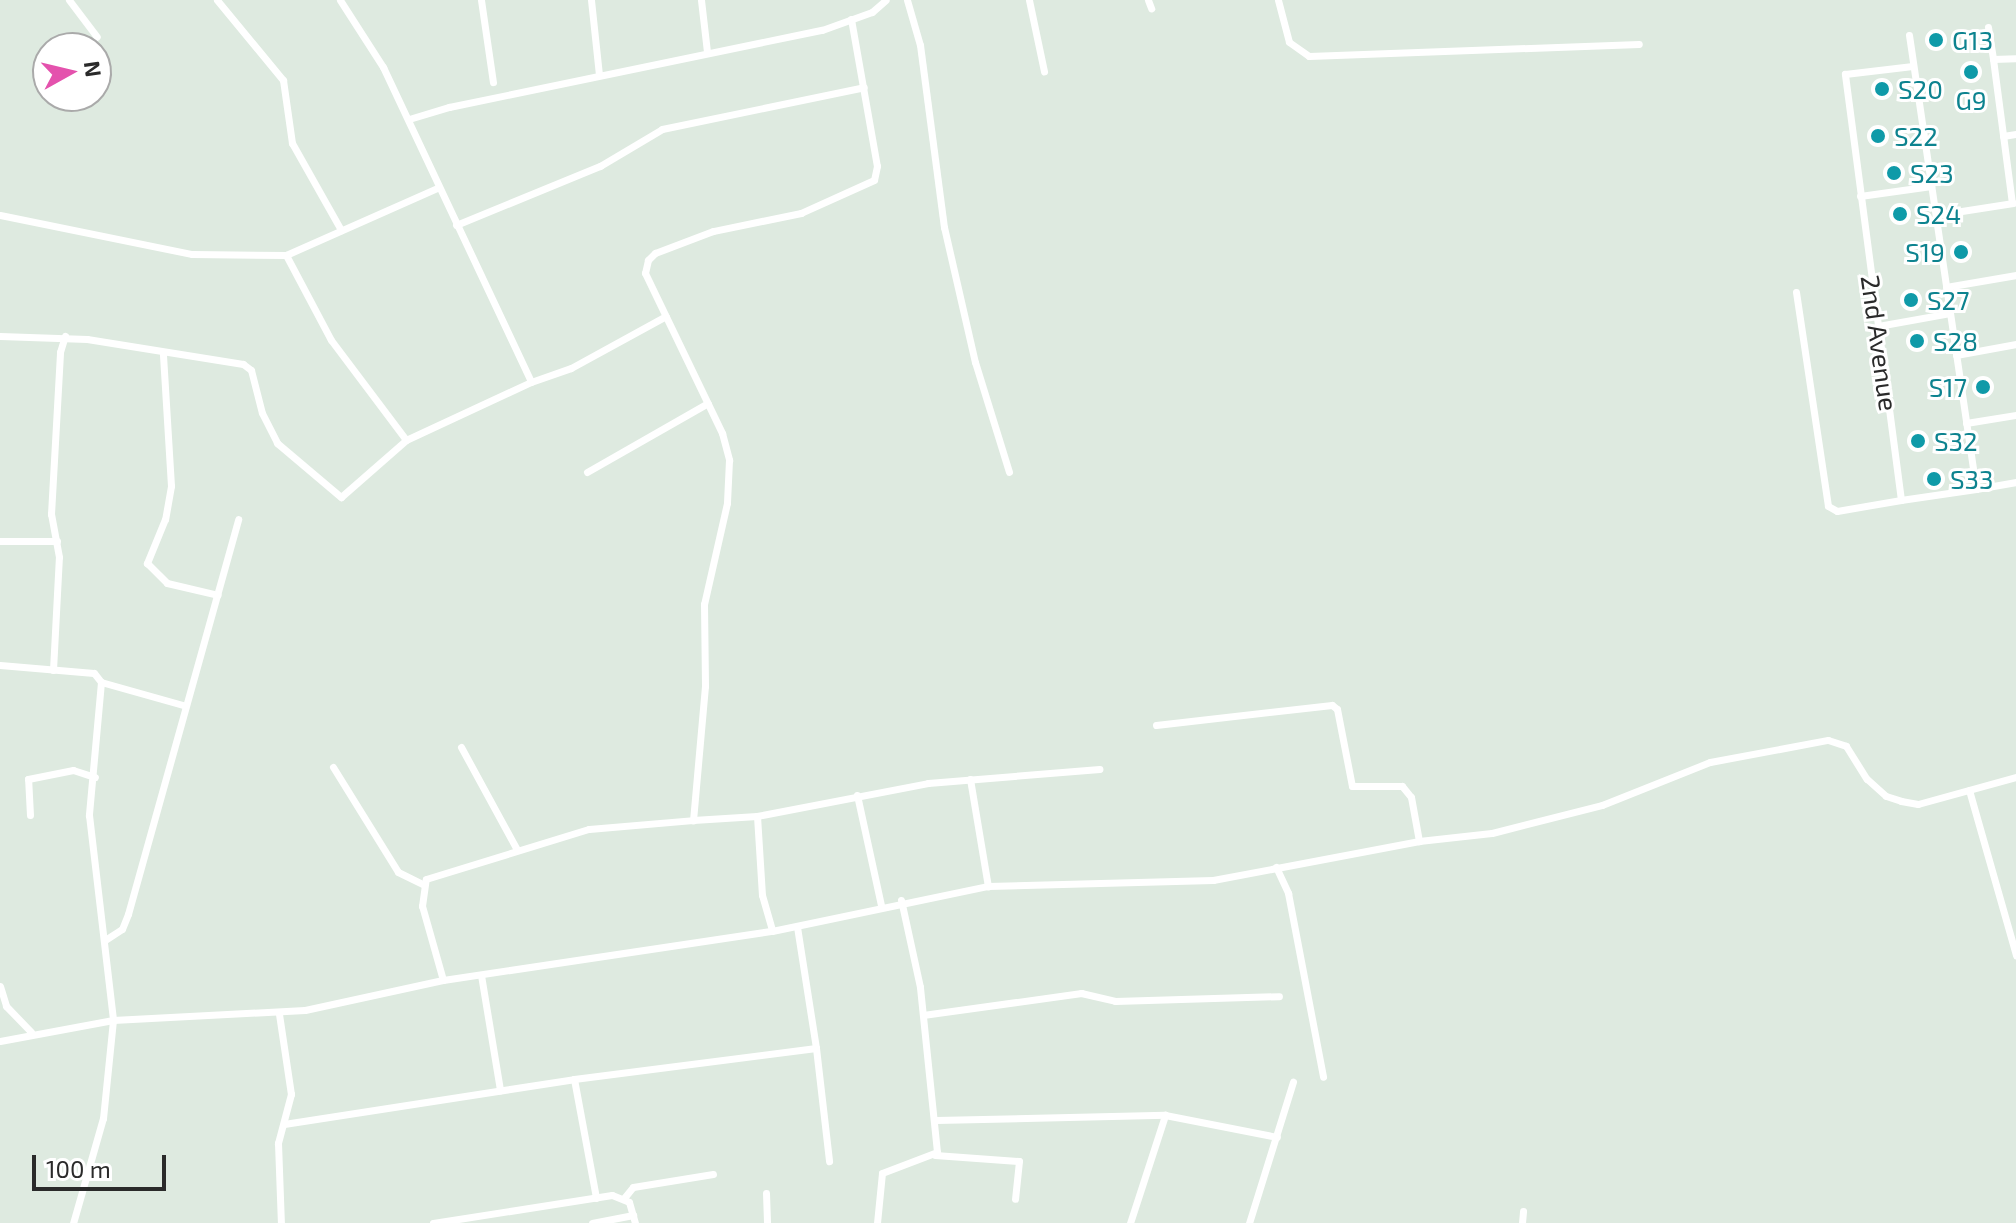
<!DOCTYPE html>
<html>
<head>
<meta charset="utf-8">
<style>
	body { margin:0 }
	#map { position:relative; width:2016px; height:1223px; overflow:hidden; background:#deeae0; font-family:"Exo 2",sans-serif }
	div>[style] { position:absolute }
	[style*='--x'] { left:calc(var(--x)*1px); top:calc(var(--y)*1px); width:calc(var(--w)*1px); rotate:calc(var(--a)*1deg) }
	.street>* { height:7px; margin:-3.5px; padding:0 3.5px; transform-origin:3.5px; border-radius:3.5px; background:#fff }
	.dots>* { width:22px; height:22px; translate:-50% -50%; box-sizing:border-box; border:4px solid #fff; border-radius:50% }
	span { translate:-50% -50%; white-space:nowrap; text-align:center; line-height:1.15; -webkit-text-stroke:6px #fff; paint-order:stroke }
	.culture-label { font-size:26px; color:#0d838f }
	.left { translate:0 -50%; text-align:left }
	.right { translate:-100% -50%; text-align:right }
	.street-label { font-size:26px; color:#2a2a2a }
	.north { position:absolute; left:32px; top:32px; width:80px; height:80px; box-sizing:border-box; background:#fff; border:2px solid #aaa; border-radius:50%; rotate:82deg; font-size:22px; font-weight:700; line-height:32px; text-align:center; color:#2a2a2a }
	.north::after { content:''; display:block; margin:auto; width:28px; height:36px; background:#e452ad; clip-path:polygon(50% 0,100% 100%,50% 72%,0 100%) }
	.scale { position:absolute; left:32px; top:1155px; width:134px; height:36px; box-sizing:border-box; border:4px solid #2a2a2a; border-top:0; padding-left:10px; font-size:24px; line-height:28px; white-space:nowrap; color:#2a2a2a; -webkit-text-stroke:6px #fff; paint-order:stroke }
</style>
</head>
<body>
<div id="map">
	<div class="street">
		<i style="--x:69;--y:0;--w:46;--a:52.9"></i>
		<i style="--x:217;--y:0;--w:104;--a:50.5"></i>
		<i style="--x:283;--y:80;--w:64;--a:81.9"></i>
		<i style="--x:292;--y:143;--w:100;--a:60.6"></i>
		<i style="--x:340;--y:0;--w:80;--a:57.3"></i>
		<i style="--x:383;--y:67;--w:348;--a:64.8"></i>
		<i style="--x:531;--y:382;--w:42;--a:-19.3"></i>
		<i style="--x:571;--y:368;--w:108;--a:-28.7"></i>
		<i style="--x:481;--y:0;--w:83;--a:81.7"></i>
		<i style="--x:591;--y:0;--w:75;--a:83.9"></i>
		<i style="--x:701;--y:0;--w:52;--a:83.4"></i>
		<i style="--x:907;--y:0;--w:47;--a:73.9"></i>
		<i style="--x:920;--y:45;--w:184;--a:82.5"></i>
		<i style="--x:944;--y:227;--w:139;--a:77.1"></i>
		<i style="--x:975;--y:362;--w:115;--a:72.8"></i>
		<i style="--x:1029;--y:0;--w:73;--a:78.1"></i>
		<i style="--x:1148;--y:0;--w:9;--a:69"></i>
		<i style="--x:1278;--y:0;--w:43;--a:75.3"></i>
		<i style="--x:1289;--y:42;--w:24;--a:35"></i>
		<i style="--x:1309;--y:56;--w:330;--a:-2.1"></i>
		<i style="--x:851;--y:19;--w:149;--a:80"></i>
		<i style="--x:877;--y:166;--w:14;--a:102"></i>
		<i style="--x:874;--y:180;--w:80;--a:155.7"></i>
		<i style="--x:801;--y:213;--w:90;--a:168.4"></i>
		<i style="--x:713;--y:231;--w:62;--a:159.2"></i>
		<i style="--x:655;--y:253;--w:10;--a:135"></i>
		<i style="--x:648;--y:260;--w:13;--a:103"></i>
		<i style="--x:645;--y:273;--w:178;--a:64.3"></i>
		<i style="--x:722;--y:433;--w:28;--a:75"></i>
		<i style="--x:729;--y:460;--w:43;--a:92.7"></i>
		<i style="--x:727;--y:503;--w:104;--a:102.8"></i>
		<i style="--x:704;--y:604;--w:82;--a:89.3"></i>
		<i style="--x:705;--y:686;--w:135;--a:95.1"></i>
		<i style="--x:693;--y:820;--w:64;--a:-3.6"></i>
		<i style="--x:757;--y:816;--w:174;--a:-10.9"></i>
		<i style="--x:928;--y:783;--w:172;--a:-4.7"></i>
		<i style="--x:1988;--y:27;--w:32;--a:81"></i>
		<i style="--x:1993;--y:59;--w:23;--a:-2"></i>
		<i style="--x:1909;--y:35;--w:459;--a:81.6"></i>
		<i style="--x:1976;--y:489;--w:76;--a:171.7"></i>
		<i style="--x:1901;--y:500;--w:430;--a:-97.5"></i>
		<i style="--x:1845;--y:74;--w:68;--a:-6.7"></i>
		<i style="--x:1993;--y:59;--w:145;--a:82.5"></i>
		<i style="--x:409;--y:119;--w:42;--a:-16.7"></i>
		<i style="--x:449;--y:107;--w:381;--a:-11.7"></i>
		<i style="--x:822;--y:30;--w:53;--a:-19.8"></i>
		<i style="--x:872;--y:12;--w:18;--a:-41"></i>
		<i style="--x:2003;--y:136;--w:13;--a:-9"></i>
		<i style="--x:1860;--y:196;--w:72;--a:-8"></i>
		<i style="--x:0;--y:215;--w:196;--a:11.5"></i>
		<i style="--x:192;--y:254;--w:94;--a:0.6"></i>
		<i style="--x:286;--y:255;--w:165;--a:-23.9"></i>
		<i style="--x:1936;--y:215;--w:78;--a:-8.9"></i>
		<i style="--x:456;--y:225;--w:156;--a:-22.3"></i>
		<i style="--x:600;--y:166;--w:72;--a:-30.8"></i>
		<i style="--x:662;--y:129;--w:206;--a:-11.7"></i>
		<i style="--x:286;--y:255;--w:96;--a:62.1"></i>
		<i style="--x:331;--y:340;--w:125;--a:53.1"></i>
		<i style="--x:1946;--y:287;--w:71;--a:-9.7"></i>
		<i style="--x:1796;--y:292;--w:216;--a:81.5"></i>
		<i style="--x:1828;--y:506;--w:10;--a:29"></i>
		<i style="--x:1837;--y:511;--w:65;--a:-9.8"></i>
		<i style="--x:1878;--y:326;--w:73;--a:-10.2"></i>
		<i style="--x:0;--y:336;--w:87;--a:2"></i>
		<i style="--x:87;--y:339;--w:158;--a:9.1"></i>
		<i style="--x:243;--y:364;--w:10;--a:37"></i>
		<i style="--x:251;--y:370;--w:44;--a:75.7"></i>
		<i style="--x:262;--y:413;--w:34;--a:63"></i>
		<i style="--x:277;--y:443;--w:84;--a:40.2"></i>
		<i style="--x:341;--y:497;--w:86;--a:-41.2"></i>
		<i style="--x:406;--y:440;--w:138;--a:-24.9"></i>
		<i style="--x:163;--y:355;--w:131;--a:86.5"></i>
		<i style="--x:171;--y:486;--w:34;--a:100"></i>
		<i style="--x:165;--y:519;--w:48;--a:112.2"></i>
		<i style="--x:147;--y:563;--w:28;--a:45"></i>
		<i style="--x:167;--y:583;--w:52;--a:13.2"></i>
		<i style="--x:1956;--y:355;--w:61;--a:-10.4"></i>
		<i style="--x:1966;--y:423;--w:51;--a:-9.1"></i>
		<i style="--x:587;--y:472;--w:139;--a:-29.7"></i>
		<i style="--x:1976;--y:489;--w:41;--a:-9.9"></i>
		<i style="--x:0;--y:541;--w:57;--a:0"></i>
		<i style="--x:0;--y:665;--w:94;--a:4.9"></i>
		<i style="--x:94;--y:673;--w:11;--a:52"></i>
		<i style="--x:101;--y:682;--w:134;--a:95.2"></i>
		<i style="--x:89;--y:815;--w:206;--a:83.3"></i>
		<i style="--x:113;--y:1020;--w:99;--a:95.8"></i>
		<i style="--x:103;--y:1118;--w:109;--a:105.9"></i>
		<i style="--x:53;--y:670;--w:113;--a:-87"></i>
		<i style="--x:59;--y:557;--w:44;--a:-100.5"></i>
		<i style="--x:51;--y:514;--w:162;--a:-86.8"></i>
		<i style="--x:60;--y:352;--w:17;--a:-73"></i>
		<i style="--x:101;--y:682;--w:85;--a:15.7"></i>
		<i style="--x:1156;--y:725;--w:177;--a:-6.5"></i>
		<i style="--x:1332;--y:705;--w:6;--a:39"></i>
		<i style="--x:1337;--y:709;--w:78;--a:79"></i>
		<i style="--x:1352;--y:786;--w:50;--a:0"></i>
		<i style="--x:1402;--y:786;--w:14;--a:51"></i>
		<i style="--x:1411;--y:797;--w:45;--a:79.7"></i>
		<i style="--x:461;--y:747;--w:115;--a:61.4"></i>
		<i style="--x:333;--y:767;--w:123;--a:58.2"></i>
		<i style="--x:398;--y:872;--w:28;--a:26"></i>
		<i style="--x:970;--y:779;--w:109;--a:80.5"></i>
		<i style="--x:1969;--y:790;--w:172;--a:74.1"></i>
		<i style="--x:857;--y:795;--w:113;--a:77.7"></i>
		<i style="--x:30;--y:815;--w:36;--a:-93"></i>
		<i style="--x:28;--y:779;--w:46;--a:-11.3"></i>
		<i style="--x:73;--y:770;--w:23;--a:18"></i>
		<i style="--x:757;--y:816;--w:79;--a:86.4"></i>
		<i style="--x:762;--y:895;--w:37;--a:74"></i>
		<i style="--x:1276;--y:867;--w:29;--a:65"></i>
		<i style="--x:1288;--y:893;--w:187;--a:79.2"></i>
		<i style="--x:105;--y:940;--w:20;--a:-33"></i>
		<i style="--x:122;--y:929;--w:16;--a:-68"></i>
		<i style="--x:128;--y:914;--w:410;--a:-74.4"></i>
		<i style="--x:481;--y:975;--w:117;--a:80.6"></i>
		<i style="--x:443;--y:980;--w:77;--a:-105.8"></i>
		<i style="--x:422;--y:906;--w:27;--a:-82"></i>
		<i style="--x:426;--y:879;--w:170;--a:-17.1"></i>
		<i style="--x:589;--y:829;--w:104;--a:-4.9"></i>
		<i style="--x:0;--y:986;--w:21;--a:73"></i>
		<i style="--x:6;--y:1006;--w:36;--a:46"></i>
		<i style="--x:279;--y:1014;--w:81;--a:81.5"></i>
		<i style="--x:291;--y:1094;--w:51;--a:104.9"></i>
		<i style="--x:278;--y:1143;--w:80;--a:87.9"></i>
		<i style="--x:923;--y:1015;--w:160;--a:-7.9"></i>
		<i style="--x:1081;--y:993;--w:35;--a:13"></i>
		<i style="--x:1115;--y:1001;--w:164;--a:-1.7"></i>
		<i style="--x:0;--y:1041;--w:115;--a:-10.5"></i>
		<i style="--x:113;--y:1020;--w:192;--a:-3"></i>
		<i style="--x:305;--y:1010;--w:141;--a:-12.3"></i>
		<i style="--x:443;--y:980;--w:333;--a:-8.5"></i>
		<i style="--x:772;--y:931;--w:221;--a:-11.8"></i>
		<i style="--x:988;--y:886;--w:225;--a:-1.5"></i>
		<i style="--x:1213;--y:880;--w:210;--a:-10.7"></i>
		<i style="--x:1419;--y:841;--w:73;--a:-6.3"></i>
		<i style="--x:1492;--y:833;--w:114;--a:-14.3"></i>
		<i style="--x:1602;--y:805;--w:116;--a:-21.7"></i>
		<i style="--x:1710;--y:762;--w:120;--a:-10.6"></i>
		<i style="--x:1828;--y:740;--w:19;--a:18"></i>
		<i style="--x:1846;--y:746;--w:39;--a:58"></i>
		<i style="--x:1867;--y:779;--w:25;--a:42"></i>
		<i style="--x:1886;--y:796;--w:16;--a:18"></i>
		<i style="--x:1901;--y:801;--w:17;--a:10"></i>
		<i style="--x:1918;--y:804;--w:102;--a:-15.4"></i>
		<i style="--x:816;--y:1048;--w:114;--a:83.4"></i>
		<i style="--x:574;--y:1079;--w:244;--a:-7.3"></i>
		<i style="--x:816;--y:1048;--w:123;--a:-98.9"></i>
		<i style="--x:936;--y:1120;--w:229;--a:-1.3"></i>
		<i style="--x:1165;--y:1115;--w:114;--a:11.1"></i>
		<i style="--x:284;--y:1124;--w:293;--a:-8.8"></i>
		<i style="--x:574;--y:1079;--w:121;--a:79.5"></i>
		<i style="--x:935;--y:1155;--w:84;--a:4.1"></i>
		<i style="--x:1019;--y:1161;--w:38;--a:96"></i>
		<i style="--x:766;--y:1193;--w:30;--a:88"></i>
		<i style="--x:624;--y:1198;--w:14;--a:-51"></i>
		<i style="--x:633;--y:1187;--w:81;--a:-9.2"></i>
		<i style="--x:433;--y:1223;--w:181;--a:-8.9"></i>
		<i style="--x:612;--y:1195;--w:18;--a:22"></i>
		<i style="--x:629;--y:1202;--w:22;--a:74"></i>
		<i style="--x:592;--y:1223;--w:42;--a:-11"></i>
		<i style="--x:877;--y:1223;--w:50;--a:-84.3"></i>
		<i style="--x:882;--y:1173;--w:59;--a:-20.9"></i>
		<i style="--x:937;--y:1152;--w:166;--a:-95.9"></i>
		<i style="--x:920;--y:987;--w:89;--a:-102.3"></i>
		<i style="--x:1130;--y:1223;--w:114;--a:-72"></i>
		<i style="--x:1249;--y:1223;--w:148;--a:-72.7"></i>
		<i style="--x:1522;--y:1223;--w:12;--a:-85"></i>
	</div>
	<div class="dots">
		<i style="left:1936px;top:40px;background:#0f9aa8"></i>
		<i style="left:1971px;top:72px;background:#0f9aa8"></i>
		<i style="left:1882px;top:89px;background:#0f9aa8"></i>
		<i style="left:1878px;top:136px;background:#0f9aa8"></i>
		<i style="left:1894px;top:173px;background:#0f9aa8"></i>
		<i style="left:1900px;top:214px;background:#0f9aa8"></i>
		<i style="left:1961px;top:252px;background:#0f9aa8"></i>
		<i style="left:1911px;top:300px;background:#0f9aa8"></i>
		<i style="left:1917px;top:341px;background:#0f9aa8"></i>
		<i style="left:1983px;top:387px;background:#0f9aa8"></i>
		<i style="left:1918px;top:441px;background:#0f9aa8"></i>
		<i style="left:1934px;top:479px;background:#0f9aa8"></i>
	</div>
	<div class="culture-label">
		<span class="left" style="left:1952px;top:40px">G13</span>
		<span class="left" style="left:1898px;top:89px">S20</span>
		<span style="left:1971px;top:100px">G9</span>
		<span class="left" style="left:1894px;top:136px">S22</span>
		<span class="left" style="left:1910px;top:173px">S23</span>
		<span class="left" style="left:1916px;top:214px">S24</span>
		<span class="right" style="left:1945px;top:252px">S19</span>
		<span class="left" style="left:1927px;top:300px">S27</span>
		<span class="left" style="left:1933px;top:341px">S28</span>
		<span class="right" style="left:1967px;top:387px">S17</span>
		<span class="left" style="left:1934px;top:441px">S32</span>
		<span class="left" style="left:1950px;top:479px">S33</span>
	</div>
	<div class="street-label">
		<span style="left:1880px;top:343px;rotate:82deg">2nd Avenue</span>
	</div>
	<div class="north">N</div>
	<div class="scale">100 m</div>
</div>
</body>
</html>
